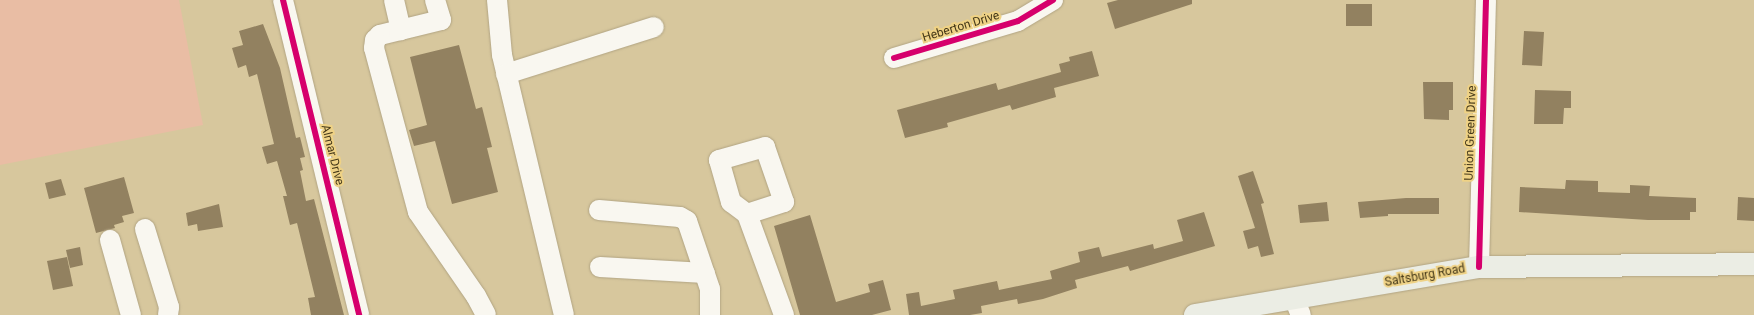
<!DOCTYPE html>
<html>
<head>
<meta charset="utf-8">
<style>
	body { margin:0 }
	#map { position:relative; width:1754px; height:315px; overflow:hidden; background:#d7c79d; font-family:Roboto,sans-serif }
	div>[style] { position:absolute }
	[style*='--x'] { left:calc(var(--x)*1px); top:calc(var(--y)*1px); width:calc(var(--w)*1px); rotate:calc(var(--a)*1deg) }
	.green>* { inset:0; background:#e9bda4 }
	.building>* { inset:0; background:#928160 }
	.roads { filter:drop-shadow(0 0 1px #b1a483) drop-shadow(0 0 1px #b1a483) }
	.minor>* { height:20px; margin:-10px; padding:0 10px; transform-origin:10px; border-radius:10px; background:#f9f7f0 }
	.major>* { height:22px; margin:-11px; padding:0 11px; transform-origin:11px; border-radius:11px; background:#ebede4 }
	.cycleway>* { height:6px; margin:-3px; padding:0 3px; transform-origin:3px; border-radius:3px; background:#d6006c }
	span { translate:-50% -50%; white-space:nowrap; text-align:center; line-height:1.15; -webkit-text-stroke:4px #efd285; paint-order:stroke }
	.street-label { font-size:12px; color:#453919 }
</style>
</head>
<body>
<div id="map">
	<div class="green">
		<i style="clip-path:polygon(0 0,179px 0,203px 125px,0 165px)"></i>
	</div>
	<div class="building">
		<i style="clip-path:polygon(1118px 0,1192px 0,1192px 4px,1115px 29px,1107px 3px)"></i>
		<i style="clip-path:polygon(1346px 4px,1372px 4px,1372px 26px,1346px 26px)"></i>
		<i style="clip-path:polygon(263px 24px,280px 68px,296px 138px,300px 137px,305px 157px,300px 158px,303px 170px,300px 171px,306px 201px,314px 199px,344px 315px,311px 315px,308px 298px,315px 297px,297px 223px,290px 225px,283px 196px,287px 196px,277px 161px,267px 164px,262px 147px,274px 144px,257px 74px,249px 77px,246px 65px,238px 68px,232px 48px,243px 45px,239px 31px)"></i>
		<i style="clip-path:polygon(1524px 31px,1544px 32px,1542px 66px,1522px 65px)"></i>
		<i style="clip-path:polygon(459px 45px,476px 109px,482px 107px,492px 147px,487px 148px,498px 192px,452px 204px,435px 141px,414px 146px,409px 130px,427px 125px,410px 57px)"></i>
		<i style="clip-path:polygon(1092px 51px,1099px 76px,1054px 88px,1056px 97px,1012px 110px,1010px 105px,947px 123px,948px 127px,905px 138px,897px 110px,996px 83px,998px 90px,1061px 72px,1059px 64px,1070px 61px,1069px 57px)"></i>
		<i style="clip-path:polygon(1423px 82px,1453px 82px,1453px 110px,1449px 110px,1449px 120px,1424px 119px)"></i>
		<i style="clip-path:polygon(1535px 90px,1571px 91px,1571px 108px,1564px 108px,1563px 124px,1534px 124px)"></i>
		<i style="clip-path:polygon(1253px 171px,1264px 203px,1261px 204px,1274px 254px,1261px 257px,1258px 246px,1248px 249px,1243px 231px,1255px 228px,1238px 176px)"></i>
		<i style="clip-path:polygon(124px 177px,134px 213px,122px 216px,124px 222px,114px 225px,115px 228px,96px 233px,84px 188px)"></i>
		<i style="clip-path:polygon(61px 179px,66px 195px,49px 199px,45px 183px)"></i>
		<i style="clip-path:polygon(1566px 180px,1598px 181px,1598px 192px,1630px 193px,1630px 185px,1650px 186px,1649px 196px,1696px 198px,1696px 212px,1690px 212px,1690px 220px,1648px 220px,1519px 212px,1520px 187px,1565px 189px)"></i>
		<i style="clip-path:polygon(1738px 197px,1754px 198px,1754px 221px,1737px 220px)"></i>
		<i style="clip-path:polygon(1406px 198px,1439px 198px,1439px 214px,1388px 214px,1388px 216px,1360px 218px,1358px 202px)"></i>
		<i style="clip-path:polygon(1327px 202px,1329px 221px,1300px 223px,1298px 205px)"></i>
		<i style="clip-path:polygon(219px 204px,223px 227px,198px 231px,197px 224px,188px 226px,186px 213px)"></i>
		<i style="clip-path:polygon(1204px 212px,1215px 246px,1130px 271px,1128px 266px,1075px 280px,1077px 288px,1043px 299px,1018px 304px,1017px 299px,981px 306px,982px 313px,970px 315px,909px 315px,906px 294px,919px 292px,921px 306px,955px 299px,953px 290px,997px 281px,999px 290px,1052px 279px,1050px 271px,1080px 262px,1078px 252px,1099px 247px,1102px 257px,1153px 244px,1154px 249px,1183px 241px,1177px 220px)"></i>
		<i style="clip-path:polygon(810px 215px,836px 302px,870px 292px,868px 284px,883px 280px,891px 310px,872px 315px,800px 315px,774px 226px)"></i>
		<i style="clip-path:polygon(80px 247px,83px 265px,70px 268px,66px 250px)"></i>
		<i style="clip-path:polygon(67px 257px,73px 286px,53px 290px,47px 261px)"></i>
	</div>
	<div class="roads">
		<div class="minor">
			<i style="--x:283;--y:0;--w:324;--a:76.4"></i>
			<i style="--x:394;--y:0;--w:31;--a:77"></i>
			<i style="--x:435;--y:0;--w:21;--a:73"></i>
			<i style="--x:441;--y:20;--w:63;--a:166.2"></i>
			<i style="--x:380;--y:35;--w:7;--a:135"></i>
			<i style="--x:375;--y:40;--w:8;--a:97"></i>
			<i style="--x:374;--y:48;--w:170;--a:75"></i>
			<i style="--x:418;--y:212;--w:102;--a:55.4"></i>
			<i style="--x:476;--y:296;--w:21;--a:62"></i>
			<i style="--x:497;--y:0;--w:55;--a:84.8"></i>
			<i style="--x:502;--y:55;--w:267;--a:76.6"></i>
			<i style="--x:894;--y:58;--w:129;--a:-16.6"></i>
			<i style="--x:1018;--y:21;--w:41;--a:-31"></i>
			<i style="--x:506;--y:74;--w:155;--a:-17.6"></i>
			<i style="--x:599;--y:210;--w:81;--a:4.9"></i>
			<i style="--x:680;--y:217;--w:8;--a:30"></i>
			<i style="--x:687;--y:221;--w:72;--a:71.3"></i>
			<i style="--x:710;--y:289;--w:26;--a:90"></i>
			<i style="--x:747;--y:214;--w:39;--a:-18"></i>
			<i style="--x:784;--y:202;--w:58;--a:-109.1"></i>
			<i style="--x:765;--y:147;--w:48;--a:164.2"></i>
			<i style="--x:719;--y:160;--w:44;--a:74.1"></i>
			<i style="--x:731;--y:202;--w:20;--a:37"></i>
			<i style="--x:747;--y:214;--w:108;--a:69.9"></i>
			<i style="--x:145;--y:229;--w:82;--a:72.9"></i>
			<i style="--x:169;--y:307;--w:8;--a:97"></i>
			<i style="--x:110;--y:240;--w:78;--a:74.4"></i>
			<i style="--x:600;--y:267;--w:105;--a:3.3"></i>
			<i style="--x:1479;--y:267;--w:267;--a:-88.5"></i>
			<i style="--x:1294;--y:298;--w:18;--a:68"></i>
		</div>
		<div class="major">
			<i style="--x:1195;--y:315;--w:288;--a:-9.6"></i>
			<i style="--x:1479;--y:267;--w:275;--a:-0.6"></i>
		</div>
	</div>
	<div class="cycleway">
		<i style="--x:283;--y:0;--w:324;--a:76.4"></i>
		<i style="--x:894;--y:58;--w:129;--a:-16.6"></i>
		<i style="--x:1018;--y:21;--w:41;--a:-31"></i>
		<i style="--x:1479;--y:267;--w:267;--a:-88.5"></i>
	</div>
	<div class="street-label">
		<span style="left:961px;top:27px;rotate:-17deg">Heberton Drive</span>
		<span style="left:1471px;top:133px;rotate:-88deg">Union Green Drive</span>
		<span style="left:332px;top:155px;rotate:76deg">Almar Drive</span>
		<span style="left:1425px;top:276px;rotate:-10deg">Saltsburg Road</span>
	</div>
</div>
</body>
</html>
